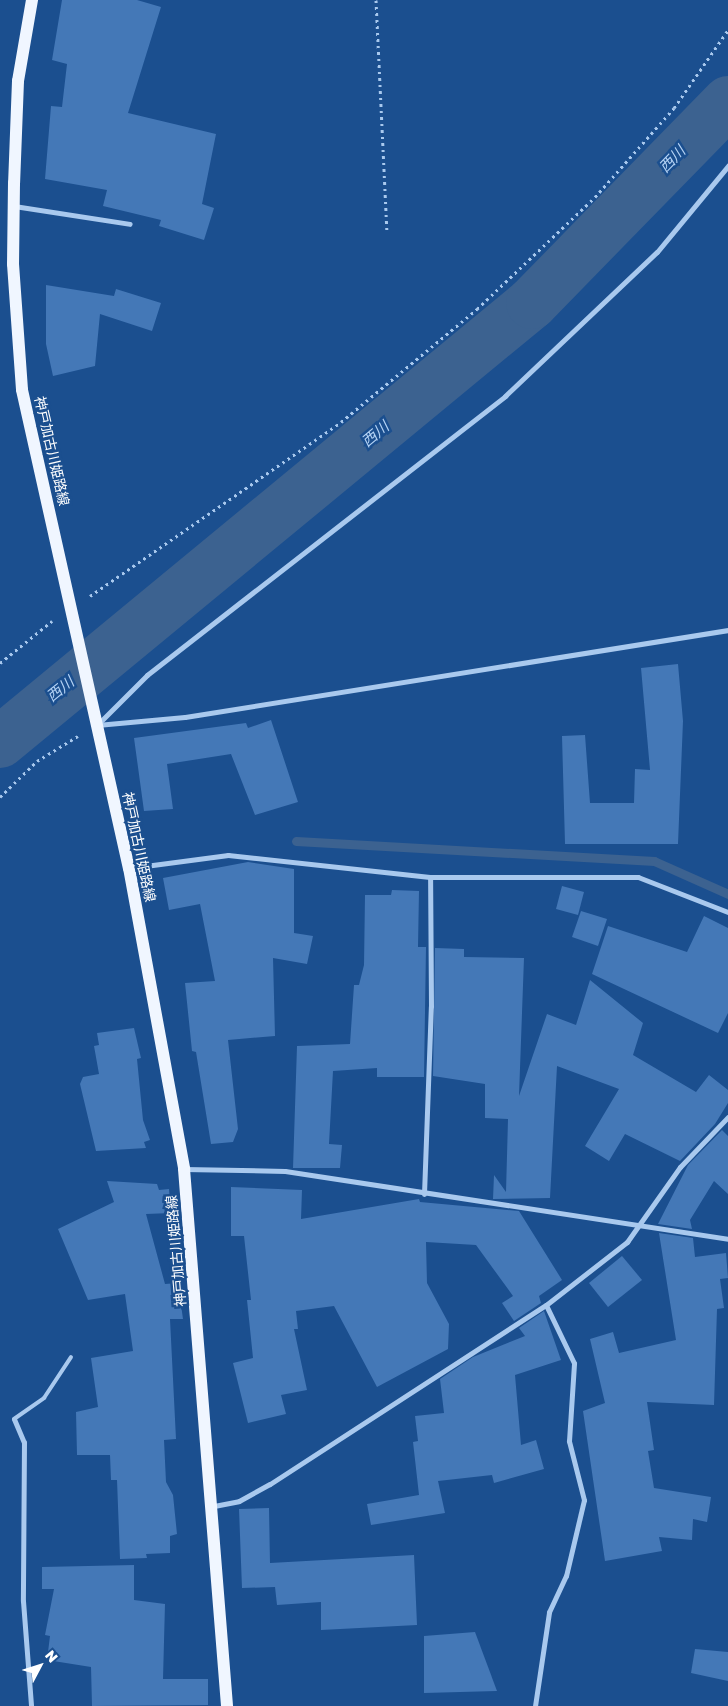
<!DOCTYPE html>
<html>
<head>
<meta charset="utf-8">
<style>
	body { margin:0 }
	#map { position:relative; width:728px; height:1706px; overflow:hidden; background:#1b4f8f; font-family:"Golos Text","Noto Sans JP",sans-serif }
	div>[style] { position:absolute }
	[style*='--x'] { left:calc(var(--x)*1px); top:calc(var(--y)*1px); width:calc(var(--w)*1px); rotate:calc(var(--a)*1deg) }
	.stream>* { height:9px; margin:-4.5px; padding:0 4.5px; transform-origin:4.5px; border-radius:4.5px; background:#3c6290 }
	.river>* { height:52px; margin:-26px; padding:0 26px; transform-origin:26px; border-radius:26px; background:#3c6290 }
	.building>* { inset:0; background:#4478b7 }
	.path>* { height:3px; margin-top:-1.5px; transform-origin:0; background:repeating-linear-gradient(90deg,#a9c9ee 0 2.5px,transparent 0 6.5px) }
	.lane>* { height:4px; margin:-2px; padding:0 2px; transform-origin:2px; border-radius:2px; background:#a9c9ee }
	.street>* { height:5px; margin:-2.5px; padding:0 2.5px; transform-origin:2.5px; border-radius:2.5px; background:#a9c9ee }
	.primary>* { height:12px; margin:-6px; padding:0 6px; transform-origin:6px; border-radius:6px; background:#f0f6ff }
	span { translate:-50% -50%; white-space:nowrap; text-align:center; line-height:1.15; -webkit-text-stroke:5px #1b4f8f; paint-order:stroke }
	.street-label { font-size:14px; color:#fff }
	.water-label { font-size:15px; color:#b5d3f5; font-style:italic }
	.north { position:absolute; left:15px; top:1641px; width:50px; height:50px; -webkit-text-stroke:4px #1b4f8f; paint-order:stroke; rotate:50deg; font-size:14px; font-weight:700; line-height:20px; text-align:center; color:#fff }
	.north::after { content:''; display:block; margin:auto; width:18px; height:22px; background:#fff; clip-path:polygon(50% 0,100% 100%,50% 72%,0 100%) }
</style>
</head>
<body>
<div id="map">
	<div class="stream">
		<i style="--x:296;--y:841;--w:359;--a:3.2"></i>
		<i style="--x:654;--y:861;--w:81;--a:24"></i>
	</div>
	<div class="river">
		<i style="--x:0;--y:742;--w:690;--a:-39.53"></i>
		<i style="--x:532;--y:303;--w:281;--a:-45.7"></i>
	</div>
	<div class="building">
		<i style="clip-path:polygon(62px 0,137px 0,161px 7px,128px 113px,216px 134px,202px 204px,214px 208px,204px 240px,159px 226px,161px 220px,103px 206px,107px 190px,45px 179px,51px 106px,62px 107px,67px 64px,52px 60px)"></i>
		<i style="clip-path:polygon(46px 285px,114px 296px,116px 289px,161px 303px,152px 331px,100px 314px,95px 366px,53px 376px,46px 344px)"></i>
		<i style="clip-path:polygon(678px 664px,683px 721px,678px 844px,565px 844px,562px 736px,585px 735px,590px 803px,634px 803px,635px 769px,650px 770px,641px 668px)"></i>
		<i style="clip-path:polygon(271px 720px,298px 802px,255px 815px,231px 754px,167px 764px,173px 809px,144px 811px,134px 738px,246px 723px,248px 728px)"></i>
		<i style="clip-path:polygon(248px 862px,294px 869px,294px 933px,313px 936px,307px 964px,273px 958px,275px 1036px,228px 1040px,238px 1129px,233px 1142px,211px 1144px,196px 1052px,192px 1051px,185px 983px,215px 981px,200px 904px,169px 910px,163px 878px)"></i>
		<i style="clip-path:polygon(562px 886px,584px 892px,578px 915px,556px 909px)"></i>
		<i style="clip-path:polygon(392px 890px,419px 891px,418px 947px,426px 947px,424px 1077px,377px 1077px,377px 1068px,333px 1071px,329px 1144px,342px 1145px,340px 1168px,293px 1168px,297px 1046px,350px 1044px,354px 985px,359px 985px,364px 965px,365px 895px,391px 895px)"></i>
		<i style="clip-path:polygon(581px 911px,607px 919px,598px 946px,572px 937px)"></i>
		<i style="clip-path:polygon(704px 916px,728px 928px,728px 1013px,718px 1033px,592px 974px,608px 926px,687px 952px)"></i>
		<i style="clip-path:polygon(435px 948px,464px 949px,464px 957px,524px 958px,519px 1096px,547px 1014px,576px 1025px,590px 980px,643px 1023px,633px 1055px,696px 1092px,709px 1075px,728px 1090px,728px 1103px,715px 1124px,680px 1161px,625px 1134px,609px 1161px,585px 1146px,619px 1089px,557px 1066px,550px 1198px,493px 1199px,494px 1175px,506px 1192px,508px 1119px,485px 1118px,485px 1084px,433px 1076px)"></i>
		<i style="clip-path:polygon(134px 1028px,141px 1058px,137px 1059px,143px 1120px,150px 1140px,144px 1142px,146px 1148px,96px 1151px,80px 1084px,83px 1077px,99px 1074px,94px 1046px,99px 1045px,97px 1033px)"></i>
		<i style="clip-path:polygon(722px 1130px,728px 1136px,728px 1194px,714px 1181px,690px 1220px,692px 1229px,658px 1224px,688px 1165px)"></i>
		<i style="clip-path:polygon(107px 1181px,157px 1184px,159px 1190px,169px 1189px,171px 1213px,146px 1214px,165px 1284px,178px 1283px,183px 1319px,170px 1319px,176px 1439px,164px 1440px,166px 1482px,173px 1495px,177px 1534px,170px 1536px,170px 1553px,146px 1554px,147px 1558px,120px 1559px,117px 1480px,111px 1480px,110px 1455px,77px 1455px,76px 1412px,98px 1407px,91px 1358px,133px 1351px,125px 1294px,88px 1300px,58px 1229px,114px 1202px)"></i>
		<i style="clip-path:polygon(231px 1187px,302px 1190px,301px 1219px,419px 1199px,420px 1202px,519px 1211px,562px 1280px,539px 1296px,541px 1303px,514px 1321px,502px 1303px,513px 1296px,476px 1245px,426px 1242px,427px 1283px,449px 1324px,448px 1349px,377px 1387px,334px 1306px,296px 1311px,298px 1329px,294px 1329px,307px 1390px,281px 1395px,286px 1414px,248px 1423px,233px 1363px,253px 1358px,247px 1300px,251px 1300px,244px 1236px,231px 1236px)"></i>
		<i style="clip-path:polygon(659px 1233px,693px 1238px,695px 1257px,726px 1253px,728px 1278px,720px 1279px,724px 1308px,717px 1309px,714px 1405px,647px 1402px,654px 1450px,648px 1451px,654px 1488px,711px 1497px,707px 1522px,693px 1519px,692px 1540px,659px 1537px,662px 1551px,605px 1561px,583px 1411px,605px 1403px,590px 1339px,613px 1332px,619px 1353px,676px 1340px)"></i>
		<i style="clip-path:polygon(622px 1256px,642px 1280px,608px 1307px,589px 1283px)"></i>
		<i style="clip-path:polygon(544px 1311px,561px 1360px,515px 1375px,521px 1445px,536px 1440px,544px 1469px,494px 1483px,492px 1475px,438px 1481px,445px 1513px,371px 1525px,367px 1504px,419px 1495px,413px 1442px,418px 1441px,415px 1416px,444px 1413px,440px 1379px,473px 1357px,525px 1336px,519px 1328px)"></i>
		<i style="clip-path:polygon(269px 1508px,270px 1563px,414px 1555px,417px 1625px,321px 1630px,321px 1602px,277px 1605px,275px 1587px,242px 1588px,239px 1509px)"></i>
		<i style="clip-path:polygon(134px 1565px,134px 1600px,165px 1604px,163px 1679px,208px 1679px,208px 1705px,92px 1706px,91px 1667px,47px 1660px,50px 1636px,45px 1635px,54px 1589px,42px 1589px,42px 1567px)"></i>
		<i style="clip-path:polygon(475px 1632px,497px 1691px,424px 1693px,424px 1636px)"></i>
		<i style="clip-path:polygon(695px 1649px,728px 1652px,728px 1681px,691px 1673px)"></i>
	</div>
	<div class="path">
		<i style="--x:376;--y:0;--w:233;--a:87.3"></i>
		<i style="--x:90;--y:596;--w:305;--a:-34.7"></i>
		<i style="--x:341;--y:422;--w:177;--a:-39.7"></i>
		<i style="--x:477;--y:309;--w:163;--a:-43.5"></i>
		<i style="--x:595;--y:197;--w:119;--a:-48.4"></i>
		<i style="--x:674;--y:108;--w:95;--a:-55.3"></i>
		<i style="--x:0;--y:663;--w:67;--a:-38.9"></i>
		<i style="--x:0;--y:797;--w:52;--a:-44.2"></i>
		<i style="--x:37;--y:761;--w:48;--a:-31.4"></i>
	</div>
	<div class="lane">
		<i style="--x:14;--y:1419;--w:37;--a:-35"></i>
		<i style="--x:44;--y:1398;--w:49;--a:-56.6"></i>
	</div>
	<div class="street">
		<i style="--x:14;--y:206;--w:117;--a:8.8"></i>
		<i style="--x:99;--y:723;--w:68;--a:-45"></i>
		<i style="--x:147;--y:675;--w:454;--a:-37.9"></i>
		<i style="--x:505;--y:396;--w:209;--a:-43.5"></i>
		<i style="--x:657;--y:252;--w:112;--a:-50.5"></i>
		<i style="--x:97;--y:725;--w:88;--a:-5.2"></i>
		<i style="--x:185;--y:717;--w:550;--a:-9.1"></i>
		<i style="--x:130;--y:868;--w:99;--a:-7.6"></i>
		<i style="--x:228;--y:855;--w:203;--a:6.2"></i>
		<i style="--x:430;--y:877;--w:208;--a:0"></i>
		<i style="--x:638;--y:877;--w:97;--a:21.3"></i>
		<i style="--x:184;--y:1169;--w:101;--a:1.1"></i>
		<i style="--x:285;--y:1171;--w:448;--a:8.7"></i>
		<i style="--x:424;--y:1194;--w:188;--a:-87.9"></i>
		<i style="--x:431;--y:1006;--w:129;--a:-90.4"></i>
		<i style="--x:14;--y:1419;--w:25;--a:67"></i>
		<i style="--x:24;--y:1442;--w:159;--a:90.4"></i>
		<i style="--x:23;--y:1601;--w:105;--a:85.6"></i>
		<i style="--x:214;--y:1506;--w:25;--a:-11"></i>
		<i style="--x:239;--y:1501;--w:35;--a:-29"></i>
		<i style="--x:270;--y:1484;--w:329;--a:-33"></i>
		<i style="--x:546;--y:1305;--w:103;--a:-37.9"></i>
		<i style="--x:627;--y:1242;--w:92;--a:-54.8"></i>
		<i style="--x:680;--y:1167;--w:69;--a:-46.2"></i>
		<i style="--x:535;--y:1706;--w:95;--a:-81.5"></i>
		<i style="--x:549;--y:1612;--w:40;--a:-65"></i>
		<i style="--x:566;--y:1576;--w:78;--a:-76.7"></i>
		<i style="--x:584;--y:1500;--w:61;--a:-104.3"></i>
		<i style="--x:569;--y:1441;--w:78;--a:-86.3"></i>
		<i style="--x:574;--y:1363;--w:64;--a:-115.8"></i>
	</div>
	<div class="primary">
		<i style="--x:32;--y:0;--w:82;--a:99.8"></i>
		<i style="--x:18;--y:81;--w:102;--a:92.2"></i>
		<i style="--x:14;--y:183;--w:81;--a:90.7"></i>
		<i style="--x:13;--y:264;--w:126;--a:85.9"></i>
		<i style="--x:22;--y:390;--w:490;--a:77.4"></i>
		<i style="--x:129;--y:868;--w:306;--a:79.6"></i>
		<i style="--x:184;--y:1169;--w:539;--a:85.42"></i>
	</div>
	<div class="street-label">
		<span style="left:52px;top:451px;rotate:77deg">神戸加古川姫路線</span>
		<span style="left:139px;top:847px;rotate:78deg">神戸加古川姫路線</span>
		<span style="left:176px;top:1251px;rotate:-95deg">神戸加古川姫路線</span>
	</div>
	<div class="water-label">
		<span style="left:672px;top:159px;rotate:-46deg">西川</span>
		<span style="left:375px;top:434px;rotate:-40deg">西川</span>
		<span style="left:60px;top:689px;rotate:-39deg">西川</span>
	</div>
	<div class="north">N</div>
</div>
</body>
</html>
